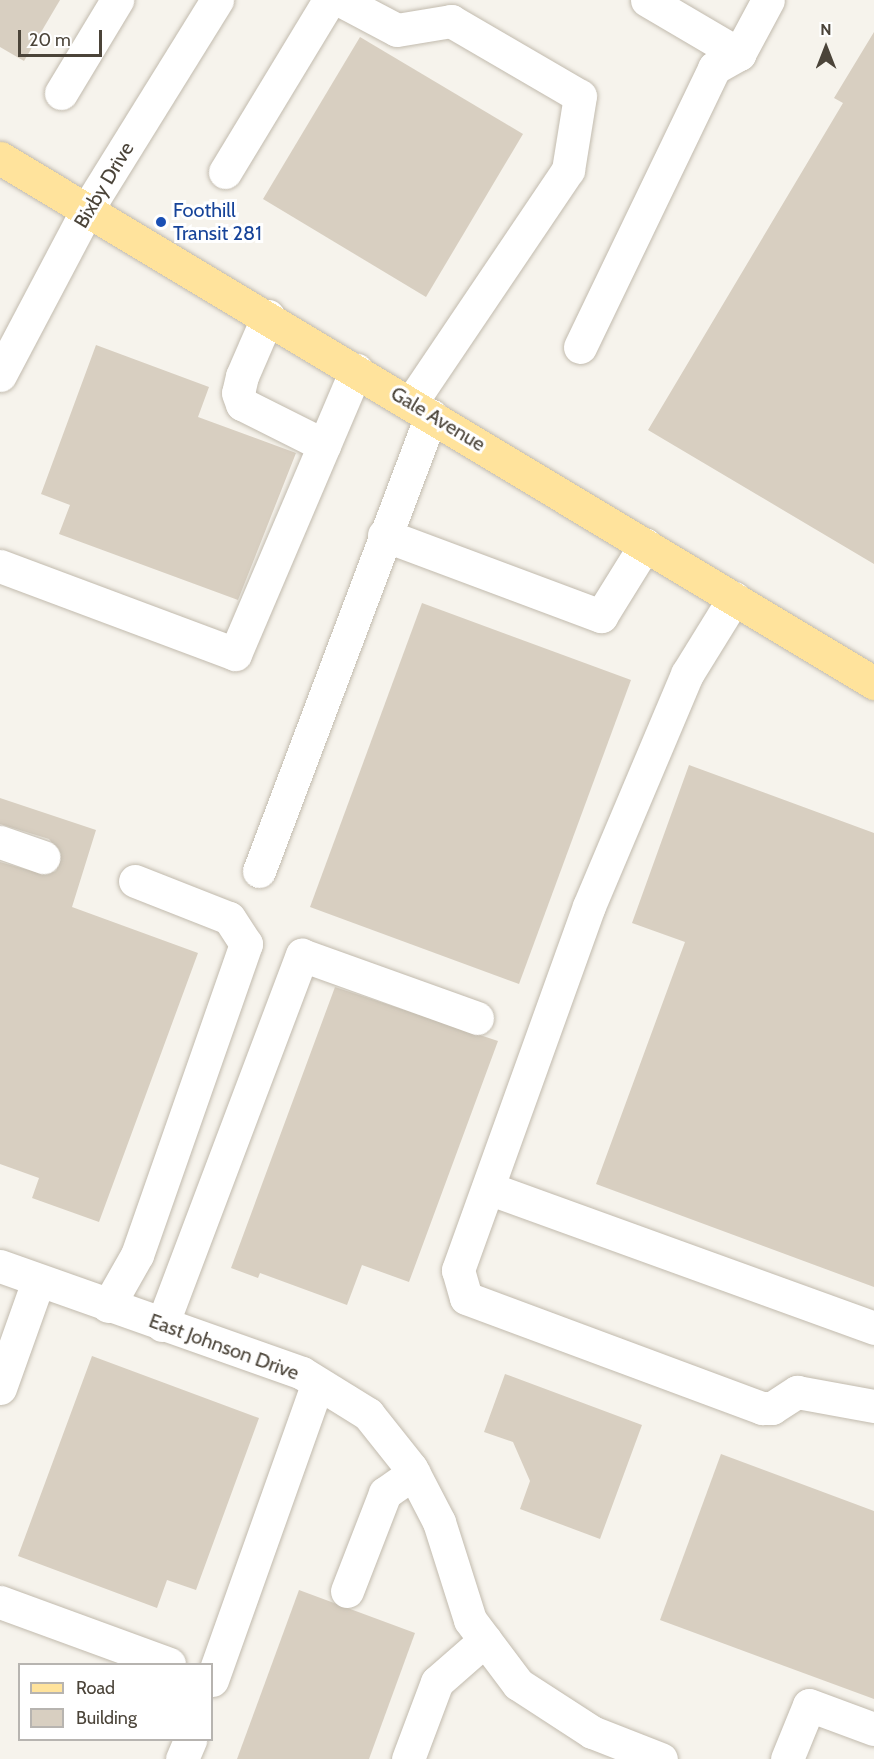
<!DOCTYPE html>
<html>
<head>
<meta charset="utf-8">
<style>
	body { margin:0 }
	#map { position:relative; width:874px; height:1759px; overflow:hidden; background:#f6f3ec; font-family:Cabin,sans-serif }
	div>[style] { position:absolute }
	[style*='--x'] { left:calc(var(--x)*1px); top:calc(var(--y)*1px); width:calc(var(--w)*1px); rotate:calc(var(--a)*1deg) }
	.building>* { inset:0; background:#d8cfc1 }
	.roads { filter:drop-shadow(0 0 2px #c2bbae) drop-shadow(0 0 2px #c2bbae) }
	.minor>* { height:33px; margin:-16.5px; padding:0 16.5px; transform-origin:16.5px; border-radius:16.5px; background:#fff }
	.major>* { height:33px; margin:-16.5px; padding:0 16.5px; transform-origin:16.5px; border-radius:16.5px; background:#ffe39c }
	.dots>* { width:16px; height:16px; translate:-50% -50%; box-sizing:border-box; border:3px solid #fff; border-radius:50% }
	span { translate:-50% -50%; white-space:nowrap; text-align:center; line-height:1.15; -webkit-text-stroke:6px #fff; paint-order:stroke }
	.street-label { font-size:20px; color:#4b4439 }
	.transit-label { font-size:20px; color:#164399 }
	.left { translate:0 -50%; text-align:left }
	.legend { position:absolute; left:18px; top:1663px; width:195px; height:78px; box-sizing:border-box; background:#fff; border:2px solid #b7b4b0; margin:0; padding:8px 10px; list-style:none; font-size:18px; color:#4b4439 }
	.legend li { display:flex; align-items:center; gap:12px; height:30px }
	.legend b { width:30px; border:2px solid #b7b4b0 }
	.north { position:absolute; left:796px; top:18px; width:60px; height:60px; -webkit-text-stroke:4px #fff; paint-order:stroke; rotate:0deg; font-size:16px; font-weight:700; line-height:24px; text-align:center; color:#4b4439 }
	.north::after { content:''; display:block; margin:auto; width:21px; height:27px; background:#4b4439; clip-path:polygon(50% 0,100% 100%,50% 72%,0 100%) }
	.scale { position:absolute; left:18px; top:30px; width:84px; height:27px; box-sizing:border-box; border:3px solid #4b4439; border-top:0; padding-left:8px; font-size:18px; line-height:21px; white-space:nowrap; color:#4b4439; -webkit-text-stroke:4px #fff; paint-order:stroke }
</style>
</head>
<body>
<div id="map">
	<div class="building">
		<i style="clip-path:polygon(0 0,60px 0,24px 61px,0 47px)"></i>
		<i style="clip-path:polygon(874px 32px,874px 564px,648px 430px,843px 103px,834px 98px)"></i>
		<i style="clip-path:polygon(360px 37px,523px 134px,426px 297px,263px 199px)"></i>
		<i style="clip-path:polygon(96px 345px,209px 387px,198px 417px,296px 453px,238px 600px,59px 534px,70px 505px,41px 494px)"></i>
		<i style="clip-path:polygon(422px 603px,631px 680px,519px 984px,310px 907px)"></i>
		<i style="clip-path:polygon(689px 765px,874px 833px,874px 1287px,596px 1184px,685px 942px,632px 923px)"></i>
		<i style="clip-path:polygon(0 798px,96px 830px,72px 907px,198px 953px,99px 1222px,32px 1198px,39px 1178px,0 1164px,0 862px,46px 875px,56px 871px,61px 854px,49px 839px,0 824px)"></i>
		<i style="clip-path:polygon(335px 987px,498px 1041px,409px 1282px,362px 1265px,347px 1305px,260px 1273px,258px 1278px,231px 1268px)"></i>
		<i style="clip-path:polygon(92px 1356px,259px 1418px,196px 1590px,167px 1580px,157px 1608px,18px 1556px)"></i>
		<i style="clip-path:polygon(505px 1374px,642px 1425px,600px 1539px,520px 1509px,530px 1481px,513px 1442px,484px 1432px)"></i>
		<i style="clip-path:polygon(721px 1454px,874px 1511px,874px 1699px,660px 1620px)"></i>
		<i style="clip-path:polygon(299px 1590px,415px 1633px,369px 1759px,237px 1759px)"></i>
	</div>
	<div class="roads">
		<div class="minor">
			<i style="--x:340;--y:0;--w:64;--a:27.8"></i>
			<i style="--x:397;--y:30;--w:55;--a:-9.5"></i>
			<i style="--x:451;--y:21;--w:149;--a:30.2"></i>
			<i style="--x:580;--y:96;--w:75;--a:99.2"></i>
			<i style="--x:568;--y:170;--w:281;--a:124"></i>
			<i style="--x:647;--y:0;--w:107;--a:30.4"></i>
			<i style="--x:739;--y:54;--w:61;--a:-61.8"></i>
			<i style="--x:61;--y:93;--w:109;--a:-58.9"></i>
			<i style="--x:225;--y:172;--w:201;--a:-58.8"></i>
			<i style="--x:268;--y:316;--w:65;--a:113.4"></i>
			<i style="--x:242;--y:376;--w:17;--a:103"></i>
			<i style="--x:238;--y:393;--w:12;--a:70"></i>
			<i style="--x:242;--y:404;--w:92;--a:26.6"></i>
			<i style="--x:580;--y:347;--w:310;--a:-64.3"></i>
			<i style="--x:714;--y:68;--w:29;--a:-29"></i>
			<i style="--x:0;--y:375;--w:189;--a:-62.2"></i>
			<i style="--x:88;--y:208;--w:245;--a:-58.2"></i>
			<i style="--x:384;--y:535;--w:232;--a:20.5"></i>
			<i style="--x:601;--y:616;--w:84;--a:-58.2"></i>
			<i style="--x:0;--y:566;--w:251;--a:20.5"></i>
			<i style="--x:235;--y:654;--w:309;--a:-66.9"></i>
			<i style="--x:734;--y:598;--w:89;--a:121.7"></i>
			<i style="--x:687;--y:674;--w:252;--a:112.9"></i>
			<i style="--x:589;--y:906;--w:387;--a:109.8"></i>
			<i style="--x:458;--y:1270;--w:29;--a:74"></i>
			<i style="--x:466;--y:1298;--w:316;--a:20.4"></i>
			<i style="--x:762;--y:1408;--w:10;--a:0"></i>
			<i style="--x:772;--y:1408;--w:30;--a:-33"></i>
			<i style="--x:797;--y:1392;--w:78;--a:10.3"></i>
			<i style="--x:0;--y:842;--w:46;--a:19.2"></i>
			<i style="--x:259;--y:871;--w:487;--a:-69.3"></i>
			<i style="--x:488;--y:1188;--w:411;--a:19.9"></i>
			<i style="--x:0;--y:1266;--w:320;--a:19.5"></i>
			<i style="--x:302;--y:1373;--w:78;--a:31.8"></i>
			<i style="--x:368;--y:1414;--w:69;--a:51.5"></i>
			<i style="--x:411;--y:1468;--w:61;--a:62.6"></i>
			<i style="--x:439;--y:1522;--w:103;--a:72.4"></i>
			<i style="--x:470;--y:1620;--w:80;--a:53.1"></i>
			<i style="--x:518;--y:1684;--w:88;--a:33"></i>
			<i style="--x:592;--y:1732;--w:74;--a:21.4"></i>
			<i style="--x:108;--y:1306;--w:59;--a:-60.4"></i>
			<i style="--x:137;--y:1255;--w:330;--a:-70.7"></i>
			<i style="--x:246;--y:944;--w:31;--a:-123"></i>
			<i style="--x:229;--y:918;--w:101;--a:-158.5"></i>
			<i style="--x:162;--y:1325;--w:396;--a:-69.3"></i>
			<i style="--x:302;--y:955;--w:186;--a:19.8"></i>
			<i style="--x:0;--y:1388;--w:114;--a:-70.4"></i>
			<i style="--x:347;--y:1591;--w:105;--a:-68.8"></i>
			<i style="--x:385;--y:1493;--w:35;--a:-35"></i>
			<i style="--x:0;--y:1602;--w:180;--a:20.1"></i>
			<i style="--x:212;--y:1680;--w:315;--a:-70.4"></i>
			<i style="--x:182;--y:1759;--w:21;--a:-67"></i>
			<i style="--x:408;--y:1759;--w:82;--a:-69.4"></i>
			<i style="--x:437;--y:1682;--w:64;--a:-41.2"></i>
			<i style="--x:787;--y:1759;--w:58;--a:-67.8"></i>
			<i style="--x:809;--y:1705;--w:69;--a:20.3"></i>
		</div>
		<div class="major">
			<i style="--x:0;--y:158;--w:1020;--a:30.99"></i>
		</div>
	</div>
	<div class="dots">
		<i style="left:161px;top:222px;background:#1a4fb4"></i>
	</div>
	<div class="street-label">
		<span style="left:104px;top:185px;rotate:-59deg">Bixby Drive</span>
		<span style="left:438px;top:419px;rotate:31deg">Gale Avenue</span>
		<span style="left:224px;top:1347px;rotate:20deg">East Johnson Drive</span>
	</div>
	<div class="transit-label">
		<span class="left" style="left:173px;top:222px">Foothill<br>Transit 281</span>
	</div>
	<ul class="legend">
	<li><b style="height:8px;background:#ffe39c"></b>Road</li>
	<li><b style="height:16px;background:#d8cfc1"></b>Building</li>
	</ul>
	<div class="north">N</div>
	<div class="scale">20 m</div>
</div>
</body>
</html>
